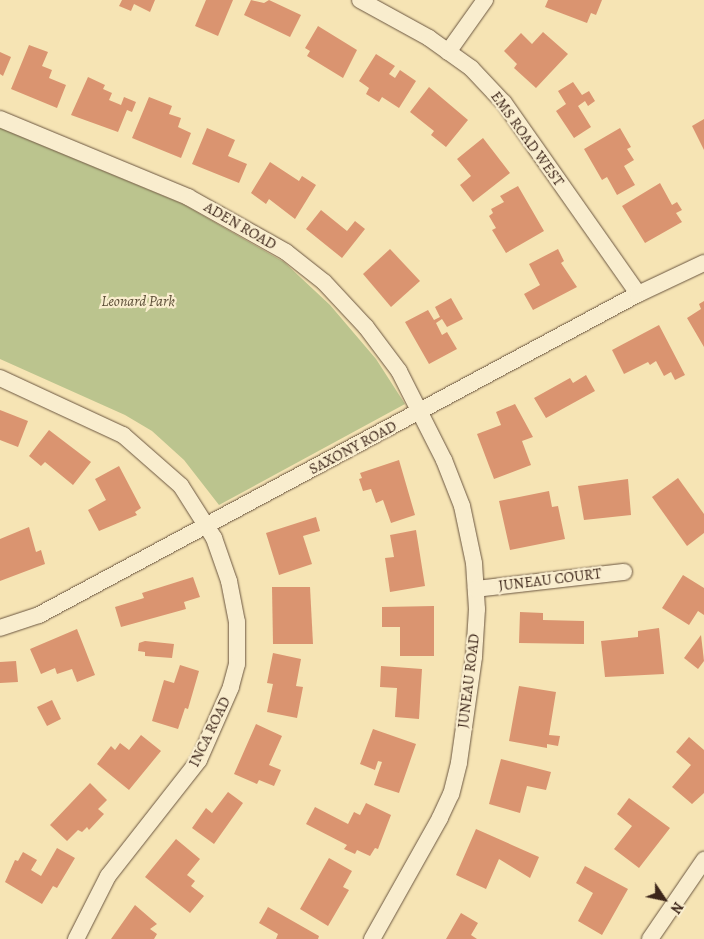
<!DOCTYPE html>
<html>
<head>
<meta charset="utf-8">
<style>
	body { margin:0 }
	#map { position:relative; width:704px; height:939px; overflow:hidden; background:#f6e4b4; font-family:Alegreya,serif }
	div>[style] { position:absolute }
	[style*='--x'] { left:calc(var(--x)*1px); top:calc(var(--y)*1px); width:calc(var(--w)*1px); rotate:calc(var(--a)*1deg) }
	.green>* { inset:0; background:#bbc48e }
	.building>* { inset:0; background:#da9470 }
	.roads { filter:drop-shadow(0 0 1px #6b5640) drop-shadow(0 0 1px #6b5640) }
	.minor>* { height:16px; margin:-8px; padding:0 8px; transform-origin:8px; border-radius:8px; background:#f9edce }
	span { translate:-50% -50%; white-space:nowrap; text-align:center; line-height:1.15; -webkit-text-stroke:4.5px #f9edce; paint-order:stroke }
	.street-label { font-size:15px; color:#3d261a }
	.park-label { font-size:15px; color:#5c4e37; font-style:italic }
	.north { position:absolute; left:639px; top:874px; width:50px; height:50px; -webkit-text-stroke:4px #f9edce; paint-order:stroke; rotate:124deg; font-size:14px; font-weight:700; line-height:20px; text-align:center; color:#3d261a }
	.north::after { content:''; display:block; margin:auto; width:18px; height:22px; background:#3d261a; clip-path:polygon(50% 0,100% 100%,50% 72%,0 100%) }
</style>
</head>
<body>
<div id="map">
	<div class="green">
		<i style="clip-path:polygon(0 128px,183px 204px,284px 262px,330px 305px,376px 359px,405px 404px,219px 505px,184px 460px,152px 431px,125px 415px,0 359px)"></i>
	</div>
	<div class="building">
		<i style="clip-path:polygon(122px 0,155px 0,150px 12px,134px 4px,131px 11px,119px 6px)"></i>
		<i style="clip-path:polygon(206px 0,233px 0,218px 36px,195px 26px)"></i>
		<i style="clip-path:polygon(251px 0,264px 3px,269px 0,301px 15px,290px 37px,244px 15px)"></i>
		<i style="clip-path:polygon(548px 0,602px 0,596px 15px,591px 13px,587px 23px,545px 7px)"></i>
		<i style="clip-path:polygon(318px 26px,357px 50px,343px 78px,307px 56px,310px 51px,305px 48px)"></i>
		<i style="clip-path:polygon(543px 32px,568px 54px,536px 88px,514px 68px,517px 64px,504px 51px,521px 33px,532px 44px)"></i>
		<i style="clip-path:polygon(29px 45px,48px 52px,42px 66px,52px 70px,49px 78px,66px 85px,57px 108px,11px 89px)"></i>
		<i style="clip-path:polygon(0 52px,11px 57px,3px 76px,0 74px)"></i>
		<i style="clip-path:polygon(376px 54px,395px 66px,389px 74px,395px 78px,400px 70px,416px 81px,399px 108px,382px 97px,379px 102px,366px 94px,369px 88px,359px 81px)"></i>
		<i style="clip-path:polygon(88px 77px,105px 85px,103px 89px,112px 93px,109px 100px,121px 105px,124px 97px,136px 102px,132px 112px,127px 110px,118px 132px,71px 115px)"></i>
		<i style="clip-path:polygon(573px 82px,582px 95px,589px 91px,595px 101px,588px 106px,585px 101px,578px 106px,591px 127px,574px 138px,556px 111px,566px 104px,558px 91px)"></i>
		<i style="clip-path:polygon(429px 87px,468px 120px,446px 147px,431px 135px,434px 131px,410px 112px)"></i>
		<i style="clip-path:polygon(149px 97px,172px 106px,169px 114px,181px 118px,178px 127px,191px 133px,181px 158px,132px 138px)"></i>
		<i style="clip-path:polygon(704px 119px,704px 150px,692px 126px)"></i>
		<i style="clip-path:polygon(207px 128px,235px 140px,228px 156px,247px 164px,239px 183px,192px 164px)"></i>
		<i style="clip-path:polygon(620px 128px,631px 147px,627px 149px,634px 160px,624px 166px,635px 185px,617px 195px,607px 177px,602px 180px,584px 149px)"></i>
		<i style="clip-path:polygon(483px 138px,510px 173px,473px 202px,460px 185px,471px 176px,457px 159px)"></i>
		<i style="clip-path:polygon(270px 162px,299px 181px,302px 176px,316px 185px,295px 219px,269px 199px,266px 204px,251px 193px)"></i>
		<i style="clip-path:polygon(660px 183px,672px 205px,677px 202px,682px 210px,676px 213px,682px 222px,645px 243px,622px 206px)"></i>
		<i style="clip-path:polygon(518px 186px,544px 231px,506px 253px,492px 230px,496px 228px,489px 216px,493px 213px,491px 209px,504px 202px,500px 196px)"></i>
		<i style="clip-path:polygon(321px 210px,347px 231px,355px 221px,365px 229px,342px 258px,306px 229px)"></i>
		<i style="clip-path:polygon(390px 249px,420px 281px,391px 307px,363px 274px)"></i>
		<i style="clip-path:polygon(558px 249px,564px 261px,561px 263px,577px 287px,533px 310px,524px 294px,540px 285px,529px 264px)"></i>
		<i style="clip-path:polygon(451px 298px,463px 319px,447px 327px,442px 319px,436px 323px,442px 335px,447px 332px,457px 349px,429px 364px,405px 322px,428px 310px,434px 320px,440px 317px,435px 307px)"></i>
		<i style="clip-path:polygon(704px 301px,704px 347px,687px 318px,701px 309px,699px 304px)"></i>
		<i style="clip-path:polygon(659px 325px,685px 375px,675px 380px,671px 372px,664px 376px,656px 361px,650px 365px,648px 362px,624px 374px,612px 350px)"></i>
		<i style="clip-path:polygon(586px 375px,595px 391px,546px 418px,534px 398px,570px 378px,573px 383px)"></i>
		<i style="clip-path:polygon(515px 404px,533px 437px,522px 441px,531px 465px,494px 479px,477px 434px,501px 425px,496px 412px)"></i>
		<i style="clip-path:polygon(0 410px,28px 421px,18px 447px,0 440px)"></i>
		<i style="clip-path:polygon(49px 430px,91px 462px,73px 485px,45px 462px,41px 466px,29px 456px)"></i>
		<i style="clip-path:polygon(399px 460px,415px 515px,391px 523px,383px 500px,376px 503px,371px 489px,363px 491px,359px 479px,362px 478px,360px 473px)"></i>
		<i style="clip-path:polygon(119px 466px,141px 508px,135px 512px,137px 515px,99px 531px,88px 510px,106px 500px,95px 479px)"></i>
		<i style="clip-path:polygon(678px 478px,704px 514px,704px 533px,687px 546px,652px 497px)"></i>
		<i style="clip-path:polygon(628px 479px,631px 515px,584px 520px,578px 486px)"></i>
		<i style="clip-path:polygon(549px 491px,552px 507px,558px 506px,565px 539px,510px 550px,499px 501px)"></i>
		<i style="clip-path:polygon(316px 517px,320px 531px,303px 536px,312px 564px,279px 575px,266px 533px)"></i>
		<i style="clip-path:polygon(29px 527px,36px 552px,41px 550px,45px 564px,0 581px,0 539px)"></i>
		<i style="clip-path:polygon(416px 530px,425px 586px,390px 592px,385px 558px,394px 557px,390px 535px)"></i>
		<i style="clip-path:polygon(683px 575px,704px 588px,704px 615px,698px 611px,689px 625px,662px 608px)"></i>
		<i style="clip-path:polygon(193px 577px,200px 597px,184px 602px,186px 609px,121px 627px,115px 607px,144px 598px,142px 593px)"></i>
		<i style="clip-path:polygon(272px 587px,310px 587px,313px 644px,273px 644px)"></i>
		<i style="clip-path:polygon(434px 606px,434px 656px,400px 656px,400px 627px,382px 627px,382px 607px)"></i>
		<i style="clip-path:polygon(520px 612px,543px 613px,543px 620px,584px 621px,584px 644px,519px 643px)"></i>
		<i style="clip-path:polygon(659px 628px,664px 674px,605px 677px,601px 641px,638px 637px,638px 631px)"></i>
		<i style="clip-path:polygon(77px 629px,95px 675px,77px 682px,72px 669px,57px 674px,55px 668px,41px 674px,30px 649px)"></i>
		<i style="clip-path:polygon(701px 635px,704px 661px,698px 669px,684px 658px)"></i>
		<i style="clip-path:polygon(145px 641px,174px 644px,172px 658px,145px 656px,145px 652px,138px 651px,139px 643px)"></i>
		<i style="clip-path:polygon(273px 653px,301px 659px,296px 686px,303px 687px,297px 718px,267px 712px,273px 684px,267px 683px)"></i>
		<i style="clip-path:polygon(16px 661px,18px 682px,0 683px,0 662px)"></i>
		<i style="clip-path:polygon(180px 665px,199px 671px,188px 709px,185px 708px,178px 729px,152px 721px,164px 680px,174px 683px)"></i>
		<i style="clip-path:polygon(381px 666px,422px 669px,419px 719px,395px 717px,397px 688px,380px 687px)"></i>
		<i style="clip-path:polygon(519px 686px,556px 692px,549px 735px,560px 736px,558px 746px,547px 744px,547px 748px,509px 741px)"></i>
		<i style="clip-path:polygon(52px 700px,61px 719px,47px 726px,37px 707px)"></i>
		<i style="clip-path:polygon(256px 724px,282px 736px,269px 765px,281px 770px,274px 786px,259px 780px,257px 784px,234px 774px)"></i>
		<i style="clip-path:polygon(373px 729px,416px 744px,399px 793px,374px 785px,382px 762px,378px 761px,375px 770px,360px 764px)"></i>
		<i style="clip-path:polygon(141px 735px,161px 751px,129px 790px,97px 764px,111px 746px,115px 750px,120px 743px,129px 750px)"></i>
		<i style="clip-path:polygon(689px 737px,704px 750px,704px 793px,692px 804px,672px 787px,691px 765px,676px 752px)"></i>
		<i style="clip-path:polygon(501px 759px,551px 772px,546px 790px,527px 786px,520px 813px,489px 804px)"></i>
		<i style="clip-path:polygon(90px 783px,107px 800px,98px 809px,104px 814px,89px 830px,87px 827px,82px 832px,78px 830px,67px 841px,50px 825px)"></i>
		<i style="clip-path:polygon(228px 792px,243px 803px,214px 844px,192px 828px,206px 808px,212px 813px)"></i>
		<i style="clip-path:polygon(629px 798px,670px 828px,639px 868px,614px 849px,632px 826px,617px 814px)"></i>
		<i style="clip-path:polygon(366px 803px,391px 815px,378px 849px,375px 848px,370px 856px,357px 850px,355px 854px,344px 849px,347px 845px,306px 824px,315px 807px,348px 824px,354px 812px,360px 815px)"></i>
		<i style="clip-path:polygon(476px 829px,539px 857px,530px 878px,499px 859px,486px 889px,456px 875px)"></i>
		<i style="clip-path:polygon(176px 839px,200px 859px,187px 875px,195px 881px,191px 886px,204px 896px,190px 913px,145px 877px)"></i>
		<i style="clip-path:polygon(57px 848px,75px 858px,57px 888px,53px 886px,42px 904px,5px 882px,15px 860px,18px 861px,23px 852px,37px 860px,31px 870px,41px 876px)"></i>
		<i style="clip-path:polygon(329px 858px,352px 871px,343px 887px,349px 890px,328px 926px,300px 909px)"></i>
		<i style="clip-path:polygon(585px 866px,628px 889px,602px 935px,578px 921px,593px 893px,576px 883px)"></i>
		<i style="clip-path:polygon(135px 905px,157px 924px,150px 929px,157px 934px,154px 939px,111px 939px)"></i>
		<i style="clip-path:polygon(268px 907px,319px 936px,318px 939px,276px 939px,278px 934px,259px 923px)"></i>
		<i style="clip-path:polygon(461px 913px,478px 923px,471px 935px,477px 939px,446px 939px)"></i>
	</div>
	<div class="roads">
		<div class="minor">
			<i style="--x:360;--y:0;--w:79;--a:28.8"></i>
			<i style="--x:429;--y:38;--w:52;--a:35.5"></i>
			<i style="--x:471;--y:68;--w:48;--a:46.7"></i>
			<i style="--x:504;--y:103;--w:233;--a:54.9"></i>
			<i style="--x:448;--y:52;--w:64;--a:-54.6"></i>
			<i style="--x:0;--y:119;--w:204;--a:22.5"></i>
			<i style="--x:188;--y:197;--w:112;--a:29.3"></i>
			<i style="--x:286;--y:252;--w:48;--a:38.3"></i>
			<i style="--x:324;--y:282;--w:62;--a:47"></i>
			<i style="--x:366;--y:327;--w:55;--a:53.1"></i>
			<i style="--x:399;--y:371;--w:100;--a:63.2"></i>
			<i style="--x:444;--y:460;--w:49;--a:68.6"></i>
			<i style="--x:462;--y:506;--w:58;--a:78.1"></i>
			<i style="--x:474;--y:563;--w:46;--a:86.3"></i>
			<i style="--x:477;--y:609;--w:48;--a:93.6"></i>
			<i style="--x:474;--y:657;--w:107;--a:98.1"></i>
			<i style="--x:459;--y:763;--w:32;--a:104"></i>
			<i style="--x:451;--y:794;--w:26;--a:115"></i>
			<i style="--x:440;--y:818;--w:139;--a:119.3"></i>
			<i style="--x:0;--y:378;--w:136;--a:24.9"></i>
			<i style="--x:123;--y:435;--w:77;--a:41.3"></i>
			<i style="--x:181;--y:486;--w:62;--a:57.6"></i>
			<i style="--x:214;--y:538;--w:46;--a:70.8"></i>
			<i style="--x:229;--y:581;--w:42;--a:79"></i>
			<i style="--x:237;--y:622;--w:42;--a:90"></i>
			<i style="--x:237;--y:664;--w:24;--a:105"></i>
			<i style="--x:231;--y:687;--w:80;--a:113.7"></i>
			<i style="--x:199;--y:760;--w:147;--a:128.1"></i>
			<i style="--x:108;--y:876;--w:71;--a:116.9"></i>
			<i style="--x:476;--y:589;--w:149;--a:-6.6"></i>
			<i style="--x:0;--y:628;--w:41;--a:-18.4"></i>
			<i style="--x:39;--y:615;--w:680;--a:-28.19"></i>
			<i style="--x:638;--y:294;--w:73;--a:-25.2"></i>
			<i style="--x:650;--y:939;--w:96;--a:-55.6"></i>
		</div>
	</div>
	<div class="street-label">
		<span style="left:527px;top:139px;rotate:54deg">EMS ROAD WEST</span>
		<span style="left:240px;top:226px;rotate:30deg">ADEN ROAD</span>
		<span style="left:353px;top:448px;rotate:-28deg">SAXONY ROAD</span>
		<span style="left:550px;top:580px;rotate:-7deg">JUNEAU COURT</span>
		<span style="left:469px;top:681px;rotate:-83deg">JUNEAU ROAD</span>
		<span style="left:210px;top:732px;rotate:-64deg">INCA ROAD</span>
	</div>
	<div class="park-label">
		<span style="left:138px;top:302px">Leonard Park</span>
	</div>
	<div class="north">N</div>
</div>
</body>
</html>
